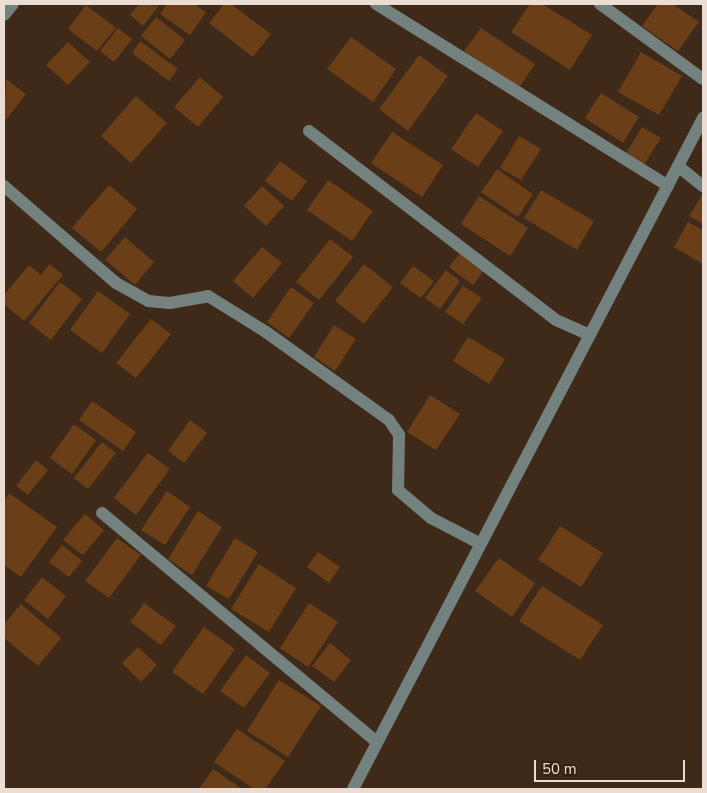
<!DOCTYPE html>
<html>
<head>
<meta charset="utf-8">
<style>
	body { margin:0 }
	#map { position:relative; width:707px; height:793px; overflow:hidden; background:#3f2a19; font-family:"Nunito Sans",sans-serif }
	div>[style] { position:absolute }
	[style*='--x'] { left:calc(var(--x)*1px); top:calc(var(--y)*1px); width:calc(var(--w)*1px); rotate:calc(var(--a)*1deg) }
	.building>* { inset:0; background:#6a3e17 }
	.minor>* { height:12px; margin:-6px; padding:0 6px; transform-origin:6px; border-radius:6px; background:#73827f }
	span { translate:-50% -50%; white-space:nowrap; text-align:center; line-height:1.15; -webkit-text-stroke:5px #342010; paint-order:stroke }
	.frame { position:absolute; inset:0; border:5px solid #ebddd3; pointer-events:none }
	.scale { position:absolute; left:534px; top:760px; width:151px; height:22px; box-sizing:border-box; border:2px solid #ebddd3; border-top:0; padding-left:6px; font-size:15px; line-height:18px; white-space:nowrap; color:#ebddd3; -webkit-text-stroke:4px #342010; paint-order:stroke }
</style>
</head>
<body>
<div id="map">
	<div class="building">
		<i style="clip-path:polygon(139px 4px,159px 6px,143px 26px,130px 15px)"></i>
		<i style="clip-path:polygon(167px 4px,194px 4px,206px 12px,190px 35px,160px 14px)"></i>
		<i style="clip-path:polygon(224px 4px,231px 4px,271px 34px,253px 57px,209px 23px)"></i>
		<i style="clip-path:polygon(530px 4px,542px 4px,592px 35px,570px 70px,511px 32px)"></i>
		<i style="clip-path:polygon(658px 4px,673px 4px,699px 22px,678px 51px,642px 26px)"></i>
		<i style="clip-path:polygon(86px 5px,116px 28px,97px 51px,68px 29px)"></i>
		<i style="clip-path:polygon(156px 17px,185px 40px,170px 59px,141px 36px)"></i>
		<i style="clip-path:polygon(118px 28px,132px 39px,114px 62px,100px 51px)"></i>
		<i style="clip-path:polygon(481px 28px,535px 64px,519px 88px,464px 51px)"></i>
		<i style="clip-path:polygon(351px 37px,396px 69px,373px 102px,327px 69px)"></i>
		<i style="clip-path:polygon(140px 41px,178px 69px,169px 81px,132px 53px)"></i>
		<i style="clip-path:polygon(68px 42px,90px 62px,68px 85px,46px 65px)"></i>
		<i style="clip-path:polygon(641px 52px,682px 76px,659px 115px,618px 92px)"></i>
		<i style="clip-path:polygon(419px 55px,448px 76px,408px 131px,379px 109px)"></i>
		<i style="clip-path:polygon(200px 77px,223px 97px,198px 127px,174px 107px)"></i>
		<i style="clip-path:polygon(6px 79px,26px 94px,6px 120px,4px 118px)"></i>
		<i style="clip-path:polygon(601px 93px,639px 117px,623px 143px,585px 118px)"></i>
		<i style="clip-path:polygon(136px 96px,167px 123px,131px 163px,101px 136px)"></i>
		<i style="clip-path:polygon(476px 113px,503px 131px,478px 167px,451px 149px)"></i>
		<i style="clip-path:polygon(642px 127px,661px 138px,643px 166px,625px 155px)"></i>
		<i style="clip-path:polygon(392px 132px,443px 165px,422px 197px,371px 163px)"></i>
		<i style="clip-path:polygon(519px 136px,541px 149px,521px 180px,500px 168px)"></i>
		<i style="clip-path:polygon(280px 161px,307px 181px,292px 201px,265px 181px)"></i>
		<i style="clip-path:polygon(497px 169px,533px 194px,518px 217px,481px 192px)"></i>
		<i style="clip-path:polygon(328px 180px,373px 211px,352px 241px,307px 210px)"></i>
		<i style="clip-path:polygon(109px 185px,137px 209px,101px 252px,72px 228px)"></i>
		<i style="clip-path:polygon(262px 186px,284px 206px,266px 226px,244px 206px)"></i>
		<i style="clip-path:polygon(541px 190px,594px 221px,577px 250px,524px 218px)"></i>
		<i style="clip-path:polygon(702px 195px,703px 196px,703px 224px,689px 216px)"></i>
		<i style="clip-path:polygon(479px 196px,528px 228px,510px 256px,461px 224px)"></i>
		<i style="clip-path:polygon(688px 222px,703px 230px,703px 264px,674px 247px)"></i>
		<i style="clip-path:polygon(125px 237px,154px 262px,135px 285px,105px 260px)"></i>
		<i style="clip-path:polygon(330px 239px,353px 257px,319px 300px,296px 282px)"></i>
		<i style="clip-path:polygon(262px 247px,282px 263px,253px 298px,233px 281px)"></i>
		<i style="clip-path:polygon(461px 252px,484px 270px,473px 285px,449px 267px)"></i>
		<i style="clip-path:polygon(50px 264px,63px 275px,24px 321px,4px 304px,4px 295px,29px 265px,41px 275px)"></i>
		<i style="clip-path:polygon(364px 264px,393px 287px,364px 324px,335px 301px)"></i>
		<i style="clip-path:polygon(413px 266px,434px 281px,421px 298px,400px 283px)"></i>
		<i style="clip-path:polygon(446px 270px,460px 281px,440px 309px,425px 298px)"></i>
		<i style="clip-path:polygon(60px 282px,82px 299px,51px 340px,29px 323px)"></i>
		<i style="clip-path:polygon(463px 286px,482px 298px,463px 324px,445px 312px)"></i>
		<i style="clip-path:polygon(291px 287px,314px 303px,289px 338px,267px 322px)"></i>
		<i style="clip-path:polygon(98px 291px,130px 314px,102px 353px,70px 330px)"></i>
		<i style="clip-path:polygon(151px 319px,171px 334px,136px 378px,116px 363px)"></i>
		<i style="clip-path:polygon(334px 325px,356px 339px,335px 371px,314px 357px)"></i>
		<i style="clip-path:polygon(468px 337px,505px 359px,489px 384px,453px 361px)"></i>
		<i style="clip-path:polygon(430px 395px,460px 414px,436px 450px,407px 432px)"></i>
		<i style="clip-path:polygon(92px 401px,136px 432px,123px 451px,79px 420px)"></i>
		<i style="clip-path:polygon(190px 420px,207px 433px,184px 463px,168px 451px)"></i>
		<i style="clip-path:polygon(74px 424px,96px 440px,72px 474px,50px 458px)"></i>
		<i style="clip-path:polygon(102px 442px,116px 453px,88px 489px,74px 478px)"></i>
		<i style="clip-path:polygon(148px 453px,170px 469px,136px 515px,114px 498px)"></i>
		<i style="clip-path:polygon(36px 460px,48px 470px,28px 495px,16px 486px)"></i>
		<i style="clip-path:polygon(167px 491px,190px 507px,165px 545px,141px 530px)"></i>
		<i style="clip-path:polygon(9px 493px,57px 527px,21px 577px,4px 565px,4px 501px)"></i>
		<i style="clip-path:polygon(198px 511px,222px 527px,192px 575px,168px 559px)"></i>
		<i style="clip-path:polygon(85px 514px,104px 530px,83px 555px,63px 540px)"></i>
		<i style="clip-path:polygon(560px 526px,603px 553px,581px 587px,538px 560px)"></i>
		<i style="clip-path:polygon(117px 538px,141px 555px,109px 598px,85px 581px)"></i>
		<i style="clip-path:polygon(235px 538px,258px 552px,229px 599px,206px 586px)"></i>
		<i style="clip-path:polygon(62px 545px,82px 561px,69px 577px,49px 562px)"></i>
		<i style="clip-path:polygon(318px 552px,340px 567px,329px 583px,307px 567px)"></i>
		<i style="clip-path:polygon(499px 558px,535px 583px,512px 617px,475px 591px)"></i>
		<i style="clip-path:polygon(259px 564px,296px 588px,269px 632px,231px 609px)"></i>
		<i style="clip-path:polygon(42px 577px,66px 596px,48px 619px,24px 600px)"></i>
		<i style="clip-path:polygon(542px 586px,603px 625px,580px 660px,519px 621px)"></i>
		<i style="clip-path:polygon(144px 603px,176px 626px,161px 645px,130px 622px)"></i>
		<i style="clip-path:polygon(309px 603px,338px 622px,308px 667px,280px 648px)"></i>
		<i style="clip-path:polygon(21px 604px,61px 638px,38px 666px,4px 638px,4px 624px)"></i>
		<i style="clip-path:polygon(204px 627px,235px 649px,203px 694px,172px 672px)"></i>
		<i style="clip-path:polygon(330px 643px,351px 660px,334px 682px,312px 666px)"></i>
		<i style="clip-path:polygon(138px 647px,157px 665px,141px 682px,122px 663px)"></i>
		<i style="clip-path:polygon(246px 655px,270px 673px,244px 708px,220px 691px)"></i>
		<i style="clip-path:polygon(279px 680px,321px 706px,288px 757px,247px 731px)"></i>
		<i style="clip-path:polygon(237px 729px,285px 761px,265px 789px,254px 789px,214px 762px)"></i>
		<i style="clip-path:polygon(213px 769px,242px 789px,199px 789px)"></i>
	</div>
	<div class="minor">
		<i style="--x:376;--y:4;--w:344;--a:31.9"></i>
		<i style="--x:600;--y:4;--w:127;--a:36.1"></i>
		<i style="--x:4;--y:15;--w:14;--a:-51"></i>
		<i style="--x:309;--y:131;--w:311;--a:37.4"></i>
		<i style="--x:556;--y:320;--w:37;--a:24"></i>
		<i style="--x:678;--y:166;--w:32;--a:39"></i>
		<i style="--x:4;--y:186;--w:148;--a:40.9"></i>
		<i style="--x:116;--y:283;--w:37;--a:29"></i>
		<i style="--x:148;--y:301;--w:22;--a:5"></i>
		<i style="--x:170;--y:303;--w:39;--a:-10"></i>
		<i style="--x:208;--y:296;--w:68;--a:31.8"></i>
		<i style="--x:266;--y:332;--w:151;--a:35.6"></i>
		<i style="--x:389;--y:420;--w:18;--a:56"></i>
		<i style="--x:399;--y:435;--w:55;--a:91"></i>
		<i style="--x:398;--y:490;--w:43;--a:40.3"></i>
		<i style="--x:431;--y:518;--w:56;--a:27.5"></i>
		<i style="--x:102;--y:513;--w:358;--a:39.8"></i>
		<i style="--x:353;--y:789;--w:757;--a:-62.45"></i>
	</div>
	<div class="frame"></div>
	<div class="scale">50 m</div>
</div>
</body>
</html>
